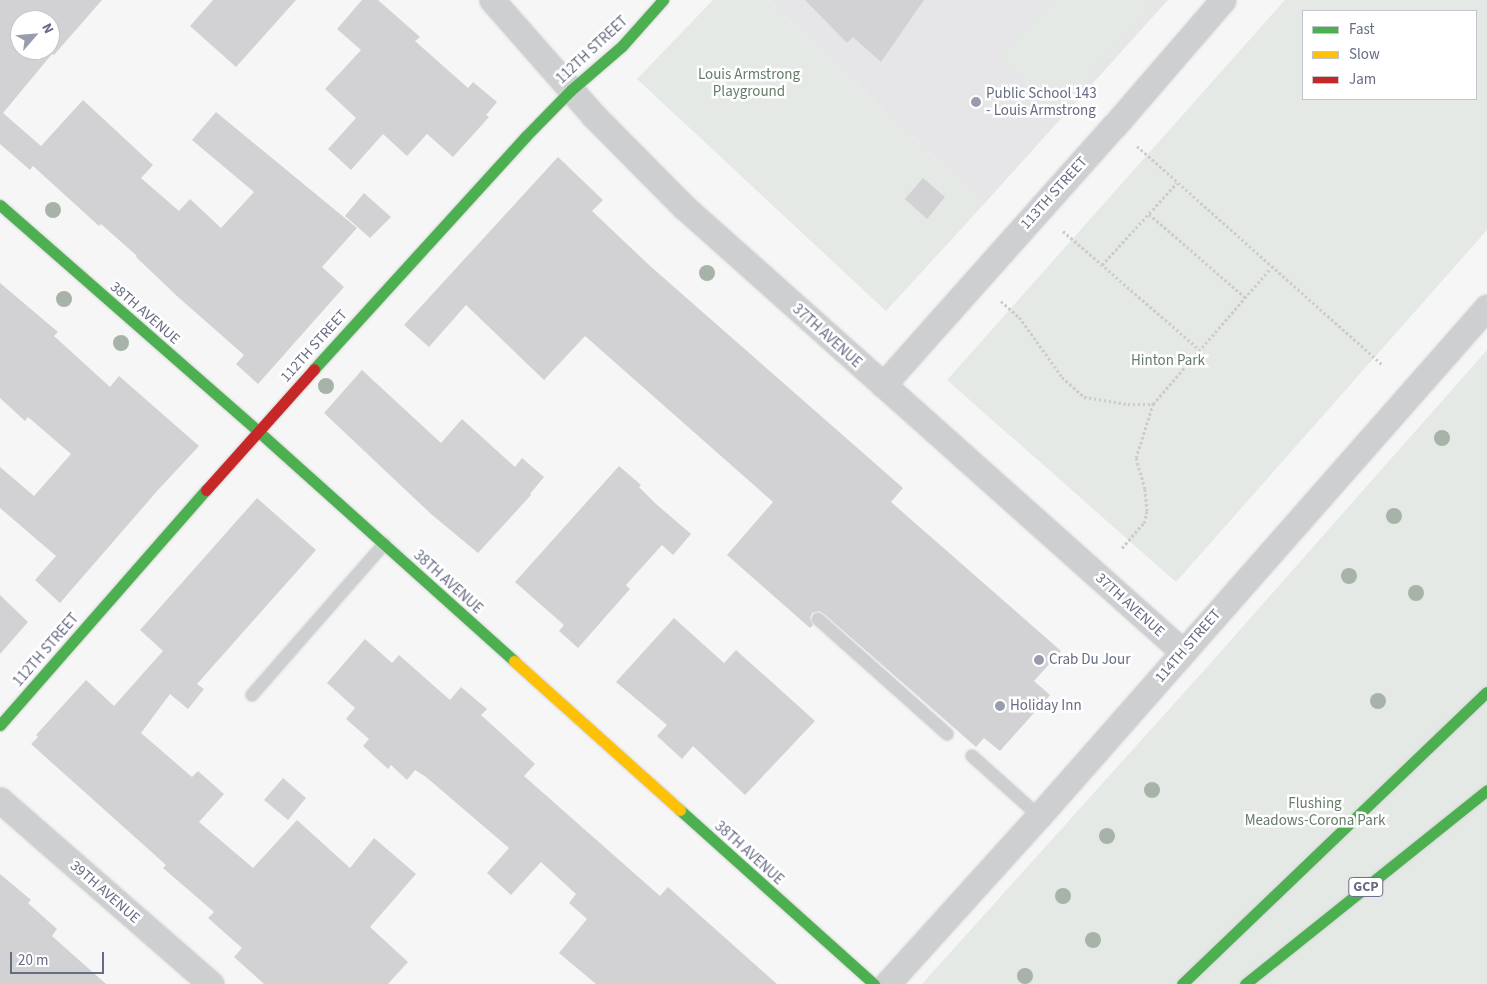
<!DOCTYPE html>
<html>
<head>
<meta charset="utf-8">
<style>
	body { margin:0 }
	#map { position:relative; width:1487px; height:984px; overflow:hidden; background:#f6f6f6; font-family:"Source Sans 3",sans-serif }
	div>[style] { position:absolute }
	[style*='--x'] { left:calc(var(--x)*1px); top:calc(var(--y)*1px); width:calc(var(--w)*1px); rotate:calc(var(--a)*1deg) }
	.built>* { inset:0; background:#e6e6e8 }
	.green>* { inset:0; background:#e4e9e5 }
	.building>* { inset:0; background:#d2d2d4 }
	.path>* { height:3px; margin-top:-1.5px; transform-origin:0; background:repeating-linear-gradient(90deg,#cccccd 0 2.5px,transparent 0 5px) }
	.roads { filter:drop-shadow(0 0 1px #d3d3d5) drop-shadow(0 0 1px #d3d3d5) }
	.lane>* { height:12px; margin:-6px; padding:0 6px; transform-origin:6px; border-radius:6px; background:#cecfd1 }
	.street>* { height:25px; margin:-12.5px; padding:0 12.5px; transform-origin:12.5px; border-radius:12.5px; background:#cecfd1 }
	.fast>* { height:11px; margin:-5.5px; padding:0 5.5px; transform-origin:5.5px; border-radius:5.5px; background:#4caf50 }
	.slow>* { height:11px; margin:-5.5px; padding:0 5.5px; transform-origin:5.5px; border-radius:5.5px; background:#ffc107 }
	.jam>* { height:11px; margin:-5.5px; padding:0 5.5px; transform-origin:5.5px; border-radius:5.5px; background:#c62828 }
	.trees>* { width:16px; height:16px; margin:-8px; border-radius:50%; background:#a7b3a9 }
	.dots>* { width:14px; height:14px; translate:-50% -50%; box-sizing:border-box; border:2px solid #fff; border-radius:50% }
	span { translate:-50% -50%; white-space:nowrap; text-align:center; line-height:1.15; -webkit-text-stroke:5px #fff; paint-order:stroke }
	.shield-label span { padding:1px 4px; background:#fff; border:1px solid; border-radius:4px; -webkit-text-stroke-width:0 }
	.shield-label { font-size:14px; color:#676c85; font-weight:700 }
	.street-label { font-size:15px; color:#676c85 }
	.park-label { font-size:15px; color:#667c6a }
	.poi-label { font-size:15px; color:#676c85 }
	.left { translate:0 -50%; text-align:left }
	.legend { position:absolute; left:1302px; top:10px; width:175px; height:90px; box-sizing:border-box; background:#fff; border:1px solid #c2c4ce; margin:0; padding:6px 9px; list-style:none; font-size:15px; color:#676c85 }
	.legend li { display:flex; align-items:center; gap:10px; height:25px }
	.legend b { width:25px; border:1px solid #c2c4ce }
	.north { position:absolute; left:10px; top:10px; width:50px; height:50px; box-sizing:border-box; background:#fff; border:1px solid #c2c4ce; border-radius:50%; rotate:63deg; font-size:14px; font-weight:700; line-height:20px; text-align:center; color:#676c85 }
	.north::after { content:''; display:block; margin:auto; width:18px; height:22px; background:#999cad; clip-path:polygon(50% 0,100% 100%,50% 72%,0 100%) }
	.scale { position:absolute; left:10px; top:952px; width:94px; height:22px; box-sizing:border-box; border:2px solid #676c85; border-top:0; padding-left:6px; font-size:15px; line-height:18px; white-space:nowrap; color:#676c85; -webkit-text-stroke:4px #fff; paint-order:stroke }
</style>
</head>
<body>
<div id="map">
	<div class="built">
		<i style="clip-path:polygon(768px 0,1168px 0,984px 204px)"></i>
	</div>
	<div class="green">
		<i style="clip-path:polygon(713px 0,768px 0,984px 204px,886px 311px,637px 79px)"></i>
		<i style="clip-path:polygon(1051px 0,1147px 0,1154px 6px,1057px 112px,999px 58px)"></i>
		<i style="clip-path:polygon(evenodd,1285px 0,1487px 0,1487px 230px,1176px 582px,947px 380px,1285px 0,1303px 11px,1476px 11px,1476px 99px,1303px 99px,1303px 11px)"></i>
		<i style="clip-path:polygon(1487px 350px,1487px 984px,922px 984px,1208px 666px)"></i>
	</div>
	<div class="building">
		<i style="clip-path:polygon(evenodd,0 0,102px 0,54px 55px,52px 54px,3px 113px,41px 146px,83px 100px,153px 165px,141px 178px,179px 211px,190px 199px,221px 228px,254px 192px,192px 140px,216px 112px,357px 228px,322px 267px,344px 287px,258px 384px,236px 364px,244px 355px,178px 297px,136px 257px,137px 256px,101px 224px,99px 226px,33px 166px,30px 170px,0 144px,0 0,20px 20px,50px 20px,50px 50px,20px 50px,20px 20px)"></i>
		<i style="clip-path:polygon(213px 0,296px 0,236px 67px,190px 26px)"></i>
		<i style="clip-path:polygon(362px 0,378px 0,420px 37px,415px 41px,468px 88px,473px 82px,497px 102px,486px 115px,489px 117px,453px 157px,427px 134px,407px 156px,383px 134px,351px 170px,328px 149px,356px 118px,325px 89px,361px 50px,337px 29px)"></i>
		<i style="clip-path:polygon(805px 0,924px 0,881px 62px,853px 37px,847px 43px)"></i>
		<i style="clip-path:polygon(558px 157px,603px 200px,592px 211px,649px 265px,903px 488px,891px 502px,1061px 651px,1034px 681px,1050px 695px,1000px 751px,984px 738px,976px 747px,823px 613px,819px 611px,812px 613px,810px 618px,813px 625px,810px 628px,727px 555px,773px 502px,585px 336px,544px 380px,466px 305px,429px 347px,404px 325px)"></i>
		<i style="clip-path:polygon(923px 178px,945px 197px,927px 219px,905px 199px)"></i>
		<i style="clip-path:polygon(364px 193px,391px 217px,370px 238px,345px 216px)"></i>
		<i style="clip-path:polygon(0 283px,58px 332px,54px 336px,110px 387px,119px 376px,199px 446px,158px 490px,60px 603px,35px 580px,56px 556px,0 508px,0 467px,34px 496px,71px 454px,28px 417px,25px 421px,0 398px)"></i>
		<i style="clip-path:polygon(362px 370px,441px 443px,462px 419px,515px 467px,522px 458px,544px 477px,530px 494px,531px 495px,478px 553px,431px 514px,324px 413px)"></i>
		<i style="clip-path:polygon(619px 466px,641px 485px,639px 487px,656px 504px,691px 534px,673px 555px,662px 545px,626px 585px,630px 589px,578px 648px,559px 631px,564px 625px,515px 582px)"></i>
		<i style="clip-path:polygon(257px 498px,316px 550px,197px 684px,204px 689px,188px 709px,170px 694px,141px 733px,192px 777px,198px 771px,224px 794px,199px 822px,253px 868px,297px 820px,350px 868px,374px 838px,416px 874px,370px 927px,408px 962px,388px 984px,264px 984px,234px 957px,242px 948px,208px 918px,214px 912px,163px 868px,166px 865px,31px 744px,38px 737px,36px 735px,86px 680px,114px 706px,163px 651px,140px 630px)"></i>
		<i style="clip-path:polygon(0 595px,28px 622px,0 654px)"></i>
		<i style="clip-path:polygon(674px 618px,724px 663px,736px 650px,815px 721px,745px 795px,693px 746px,682px 759px,657px 736px,667px 725px,616px 682px)"></i>
		<i style="clip-path:polygon(365px 639px,392px 663px,399px 655px,450px 700px,461px 687px,487px 709px,481px 715px,535px 764px,524px 776px,660px 896px,668px 887px,777px 984px,596px 984px,559px 953px,587px 919px,569px 903px,576px 894px,541px 862px,511px 895px,487px 873px,509px 848px,426px 777px,415px 770px,407px 780px,391px 765px,388px 769px,363px 746px,369px 739px,346px 719px,355px 708px,327px 683px)"></i>
		<i style="clip-path:polygon(283px 778px,306px 798px,288px 820px,264px 800px)"></i>
		<i style="clip-path:polygon(0 874px,31px 900px,28px 903px,57px 929px,52px 936px,106px 984px,0 984px)"></i>
	</div>
	<div class="path">
		<i style="--x:1137;--y:146;--w:329;--a:41.7"></i>
		<i style="--x:1149;--y:214;--w:128;--a:40.9"></i>
		<i style="--x:1063;--y:231;--w:181;--a:41"></i>
		<i style="--x:1102;--y:265;--w:111;--a:-47.6"></i>
		<i style="--x:1001;--y:301;--w:24;--a:42"></i>
		<i style="--x:1019;--y:317;--w:74;--a:54.4"></i>
		<i style="--x:1062;--y:377;--w:30;--a:42"></i>
		<i style="--x:1084;--y:397;--w:45;--a:9"></i>
		<i style="--x:1128;--y:404;--w:25;--a:0"></i>
		<i style="--x:1122;--y:548;--w:33;--a:-49"></i>
		<i style="--x:1144;--y:523;--w:12;--a:-76"></i>
		<i style="--x:1147;--y:511;--w:22;--a:-95"></i>
		<i style="--x:1145;--y:489;--w:32;--a:-106"></i>
		<i style="--x:1136;--y:458;--w:57;--a:-72.5"></i>
		<i style="--x:1153;--y:404;--w:180;--a:-49.1"></i>
	</div>
	<div class="roads">
		<div class="lane">
			<i style="--x:818;--y:619;--w:173;--a:41.7"></i>
			<i style="--x:252;--y:695;--w:201;--a:-48.8"></i>
			<i style="--x:972;--y:756;--w:90;--a:41.8"></i>
		</div>
		<div class="street">
			<i style="--x:492;--y:0;--w:153;--a:48.7"></i>
			<i style="--x:593;--y:115;--w:128;--a:45.3"></i>
			<i style="--x:683;--y:206;--w:670;--a:41.73"></i>
			<i style="--x:883;--y:385;--w:348;--a:-48.3"></i>
			<i style="--x:1115;--y:125;--w:165;--a:-49.2"></i>
			<i style="--x:0;--y:800;--w:280;--a:41.1"></i>
			<i style="--x:887;--y:984;--w:227;--a:-47.9"></i>
			<i style="--x:1039;--y:816;--w:678;--a:-48.65"></i>
		</div>
		<div class="fast">
			<i style="--x:0;--y:205;--w:343;--a:41.2"></i>
			<i style="--x:258;--y:431;--w:344;--a:41.9"></i>
			<i style="--x:314;--y:369;--w:314;--a:-47.7"></i>
			<i style="--x:525;--y:137;--w:66;--a:-45.6"></i>
			<i style="--x:571;--y:90;--w:67;--a:-40.8"></i>
			<i style="--x:622;--y:46;--w:62;--a:-48.3"></i>
			<i style="--x:0;--y:725;--w:313;--a:-48.8"></i>
			<i style="--x:680;--y:810;--w:261;--a:41.9"></i>
			<i style="--x:1182;--y:984;--w:422;--a:-43.8"></i>
			<i style="--x:1245;--y:984;--w:310;--a:-38.7"></i>
		</div>
		<div class="slow">
			<i style="--x:514;--y:661;--w:223;--a:41.9"></i>
		</div>
		<div class="jam">
			<i style="--x:206;--y:490;--w:162;--a:-48.2"></i>
		</div>
	</div>
	<div class="trees">
		<i style="left:53px;top:210px"></i>
		<i style="left:707px;top:273px"></i>
		<i style="left:64px;top:299px"></i>
		<i style="left:121px;top:343px"></i>
		<i style="left:326px;top:386px"></i>
		<i style="left:1442px;top:438px"></i>
		<i style="left:1394px;top:516px"></i>
		<i style="left:1349px;top:576px"></i>
		<i style="left:1416px;top:593px"></i>
		<i style="left:1378px;top:701px"></i>
		<i style="left:1152px;top:790px"></i>
		<i style="left:1107px;top:836px"></i>
		<i style="left:1063px;top:896px"></i>
		<i style="left:1093px;top:940px"></i>
		<i style="left:1025px;top:976px"></i>
	</div>
	<div class="dots">
		<i style="left:976px;top:102px;background:#999cad"></i>
		<i style="left:1039px;top:660px;background:#999cad"></i>
		<i style="left:1000px;top:706px;background:#999cad"></i>
	</div>
	<div class="shield-label">
		<span style="left:1366px;top:887px">GCP</span>
	</div>
	<div class="street-label">
		<span style="left:592px;top:50px;rotate:-43deg">112TH STREET</span>
		<span style="left:1054px;top:193px;rotate:-48deg">113TH STREET</span>
		<span style="left:145px;top:313px;rotate:41deg">38TH AVENUE</span>
		<span style="left:827px;top:336px;rotate:42deg">37TH AVENUE</span>
		<span style="left:314px;top:346px;rotate:-48deg">112TH STREET</span>
		<span style="left:448px;top:582px;rotate:42deg">38TH AVENUE</span>
		<span style="left:1130px;top:605px;rotate:42deg">37TH AVENUE</span>
		<span style="left:1188px;top:646px;rotate:-49deg">114TH STREET</span>
		<span style="left:46px;top:650px;rotate:-49deg">112TH STREET</span>
		<span style="left:749px;top:853px;rotate:42deg">38TH AVENUE</span>
		<span style="left:105px;top:892px;rotate:41deg">39TH AVENUE</span>
	</div>
	<div class="park-label">
		<span style="left:749px;top:83px">Louis Armstrong<br>Playground</span>
		<span style="left:1168px;top:361px">Hinton Park</span>
		<span style="left:1315px;top:812px">Flushing<br>Meadows-Corona Park</span>
	</div>
	<div class="poi-label">
		<span class="left" style="left:986px;top:102px">Public School 143<br>- Louis Armstrong</span>
		<span class="left" style="left:1049px;top:660px">Crab Du Jour</span>
		<span class="left" style="left:1010px;top:706px">Holiday Inn</span>
	</div>
	<ul class="legend">
	<li><b style="height:6px;background:#4caf50"></b>Fast</li>
	<li><b style="height:6px;background:#ffc107"></b>Slow</li>
	<li><b style="height:6px;background:#c62828"></b>Jam</li>
	</ul>
	<div class="north">N</div>
	<div class="scale">20 m</div>
</div>
</body>
</html>
